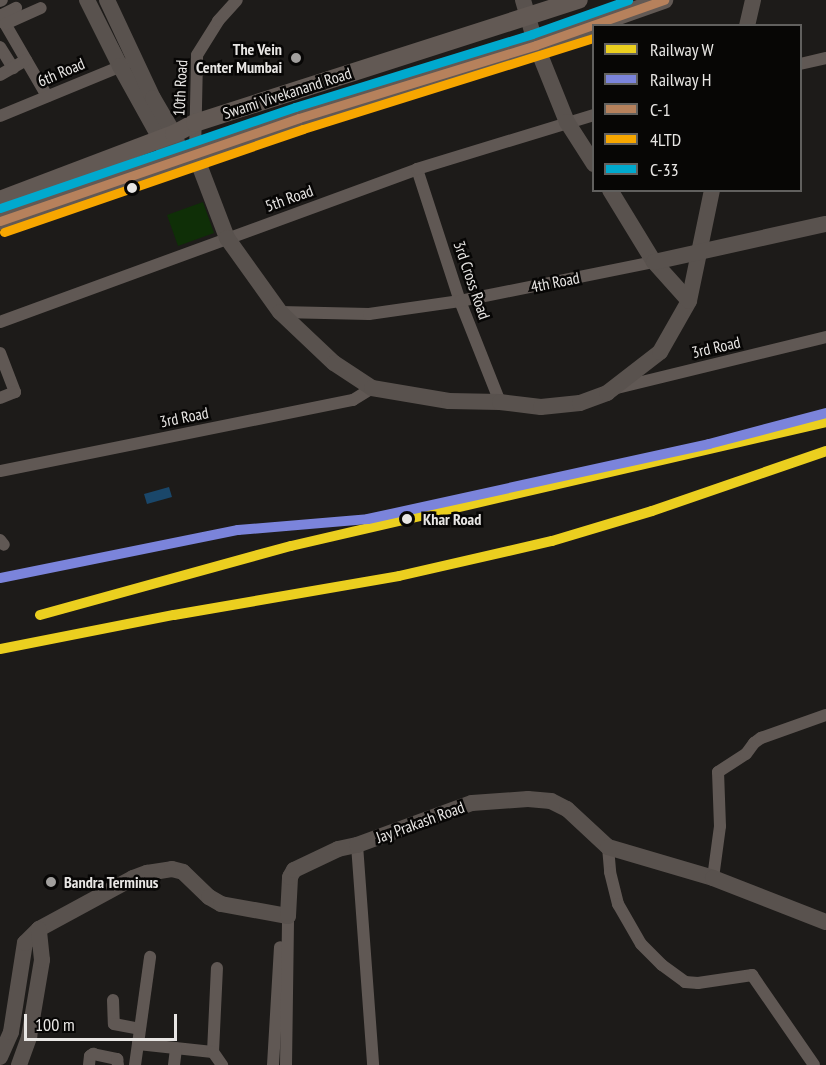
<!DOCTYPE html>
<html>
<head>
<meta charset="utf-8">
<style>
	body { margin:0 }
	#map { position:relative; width:826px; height:1065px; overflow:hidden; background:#1d1b19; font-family:"PT Sans Narrow",sans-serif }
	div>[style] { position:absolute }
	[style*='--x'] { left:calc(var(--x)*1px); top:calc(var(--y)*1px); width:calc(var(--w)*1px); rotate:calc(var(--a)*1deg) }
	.green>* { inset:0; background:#0f2f07 }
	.water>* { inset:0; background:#1a476a }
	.street>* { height:12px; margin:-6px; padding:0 6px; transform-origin:6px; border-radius:6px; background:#605854 }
	.secondary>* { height:16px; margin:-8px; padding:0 8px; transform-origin:8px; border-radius:8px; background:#59524e }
	.primary>* { height:18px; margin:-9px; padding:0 9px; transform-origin:9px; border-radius:9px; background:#625954 }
	.bus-1>* { height:9px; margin:-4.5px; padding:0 4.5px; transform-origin:4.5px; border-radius:4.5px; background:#b6815c }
	.bus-2>* { height:9px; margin:-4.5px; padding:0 4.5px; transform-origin:4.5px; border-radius:4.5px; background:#f7a600 }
	.bus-3>* { height:9px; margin:-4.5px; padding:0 4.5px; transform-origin:4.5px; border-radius:4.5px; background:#00a9ce }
	.rail-1>* { height:10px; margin:-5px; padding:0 5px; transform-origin:5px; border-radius:5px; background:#ebcf1f }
	.rail-2>* { height:10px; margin:-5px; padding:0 5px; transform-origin:5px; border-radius:5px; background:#7b84db }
	.dots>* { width:16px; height:16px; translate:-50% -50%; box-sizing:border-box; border:3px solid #070605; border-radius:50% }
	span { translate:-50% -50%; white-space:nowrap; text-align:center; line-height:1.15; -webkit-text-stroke:5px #070605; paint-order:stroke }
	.poi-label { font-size:16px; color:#e8e6e4; font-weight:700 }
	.right { translate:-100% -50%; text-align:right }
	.left { translate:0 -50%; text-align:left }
	.street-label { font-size:16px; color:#e8e6e4 }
	.stop-label { font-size:16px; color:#e8e6e4; font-weight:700 }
	.legend { position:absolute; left:592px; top:24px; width:210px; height:168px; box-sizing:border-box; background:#070605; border:2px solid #61605e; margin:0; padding:8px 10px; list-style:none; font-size:18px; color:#e8e6e4 }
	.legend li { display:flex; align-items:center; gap:12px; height:30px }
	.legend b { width:30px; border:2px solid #61605e }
	.scale { position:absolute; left:24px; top:1014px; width:153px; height:27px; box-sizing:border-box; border:3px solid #e8e6e4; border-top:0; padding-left:8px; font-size:18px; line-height:21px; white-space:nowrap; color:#e8e6e4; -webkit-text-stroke:4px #070605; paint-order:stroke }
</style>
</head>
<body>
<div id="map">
	<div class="green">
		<i style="clip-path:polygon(203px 202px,214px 233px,178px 246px,167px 215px)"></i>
	</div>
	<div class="water">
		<i style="clip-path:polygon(169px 487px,172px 497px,147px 504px,144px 494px)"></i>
	</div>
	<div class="street">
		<i style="--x:0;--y:1;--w:2;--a:-27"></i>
		<i style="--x:0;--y:15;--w:94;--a:59.9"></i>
		<i style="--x:0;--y:16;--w:18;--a:-27"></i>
		<i style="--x:5;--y:24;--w:39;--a:-24"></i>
		<i style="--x:0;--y:47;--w:25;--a:58"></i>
		<i style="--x:800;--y:64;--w:27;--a:-13"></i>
		<i style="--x:0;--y:75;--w:30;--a:-30"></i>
		<i style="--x:0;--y:116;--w:136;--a:-22.4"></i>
		<i style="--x:195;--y:154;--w:99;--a:-88.8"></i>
		<i style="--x:197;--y:55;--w:40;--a:-58"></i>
		<i style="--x:218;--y:21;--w:28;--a:-48"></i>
		<i style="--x:417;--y:169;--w:139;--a:72"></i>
		<i style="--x:460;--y:301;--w:109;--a:68.4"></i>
		<i style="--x:280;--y:312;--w:89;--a:1.3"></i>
		<i style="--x:369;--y:314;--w:92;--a:-8.1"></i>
		<i style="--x:460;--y:301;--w:198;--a:-11.4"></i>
		<i style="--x:0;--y:322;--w:444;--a:-20.1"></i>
		<i style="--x:417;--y:169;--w:185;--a:-17"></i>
		<i style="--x:0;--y:353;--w:42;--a:69"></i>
		<i style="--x:15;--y:392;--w:16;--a:158"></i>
		<i style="--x:617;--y:388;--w:215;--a:-13.7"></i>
		<i style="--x:0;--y:471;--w:360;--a:-11.4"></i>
		<i style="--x:353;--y:400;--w:22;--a:-32"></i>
		<i style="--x:0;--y:540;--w:6;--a:51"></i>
		<i style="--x:357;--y:845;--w:221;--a:85.8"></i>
		<i style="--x:608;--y:847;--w:25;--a:85"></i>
		<i style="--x:610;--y:872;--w:33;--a:76"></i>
		<i style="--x:618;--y:904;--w:46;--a:60.1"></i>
		<i style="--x:641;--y:944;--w:30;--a:45"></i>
		<i style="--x:662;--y:965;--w:29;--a:36"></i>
		<i style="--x:685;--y:982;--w:13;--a:4"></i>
		<i style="--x:698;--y:983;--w:55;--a:-8.4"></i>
		<i style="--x:752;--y:975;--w:109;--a:55.4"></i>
		<i style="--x:713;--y:878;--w:52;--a:-82.3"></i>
		<i style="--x:720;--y:826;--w:54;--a:-92.1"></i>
		<i style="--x:718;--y:772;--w:33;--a:-33"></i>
		<i style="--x:746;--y:754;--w:14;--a:-54"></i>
		<i style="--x:754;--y:743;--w:9;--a:-36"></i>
		<i style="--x:761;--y:738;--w:69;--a:-19.5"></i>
		<i style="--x:113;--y:1000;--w:24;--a:88"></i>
		<i style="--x:114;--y:1024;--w:26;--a:11"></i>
		<i style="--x:138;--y:1044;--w:88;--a:-82.1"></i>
		<i style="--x:213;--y:1052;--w:84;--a:-87.3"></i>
		<i style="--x:89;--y:1065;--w:9;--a:-84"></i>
		<i style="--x:90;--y:1056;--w:4;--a:-34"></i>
		<i style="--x:93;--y:1054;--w:25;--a:12"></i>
		<i style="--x:117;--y:1059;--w:6;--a:81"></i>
		<i style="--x:135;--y:1065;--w:21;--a:-82"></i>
		<i style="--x:138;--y:1044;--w:75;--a:6.1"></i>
		<i style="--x:213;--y:1052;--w:16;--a:55"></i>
		<i style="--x:174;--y:1065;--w:17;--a:-83"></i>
		<i style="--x:273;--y:1065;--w:118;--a:-86.6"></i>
		<i style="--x:286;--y:1065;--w:149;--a:-89.2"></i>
	</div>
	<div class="secondary">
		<i style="--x:87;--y:0;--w:74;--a:63.4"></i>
		<i style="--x:120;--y:66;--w:85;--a:61"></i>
		<i style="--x:161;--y:140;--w:25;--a:72"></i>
		<i style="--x:107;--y:0;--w:108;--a:64.9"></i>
		<i style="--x:153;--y:98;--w:42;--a:59.7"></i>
		<i style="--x:174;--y:134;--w:27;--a:70"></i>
		<i style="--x:523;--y:0;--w:47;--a:73.9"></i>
		<i style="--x:536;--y:45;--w:83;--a:68.1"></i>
		<i style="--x:567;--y:122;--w:50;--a:57.3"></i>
		<i style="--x:747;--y:26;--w:27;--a:-77"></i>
		<i style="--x:195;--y:154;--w:90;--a:69.1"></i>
		<i style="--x:227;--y:238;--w:91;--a:54.4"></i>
		<i style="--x:280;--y:312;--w:74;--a:43.4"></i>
		<i style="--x:334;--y:363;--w:45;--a:33.3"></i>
		<i style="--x:372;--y:388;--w:78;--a:9.6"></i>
		<i style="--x:449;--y:401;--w:51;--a:1.1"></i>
		<i style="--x:500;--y:402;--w:41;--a:7"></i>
		<i style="--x:541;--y:407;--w:39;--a:-6"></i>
		<i style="--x:580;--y:403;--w:29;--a:-20"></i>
		<i style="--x:607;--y:393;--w:67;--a:-37.7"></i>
		<i style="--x:660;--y:352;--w:59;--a:-60.4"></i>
		<i style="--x:689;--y:301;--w:113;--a:-78.3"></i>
		<i style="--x:610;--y:190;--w:84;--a:58.6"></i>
		<i style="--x:654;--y:262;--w:52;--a:48.1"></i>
		<i style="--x:654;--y:262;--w:176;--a:-12.5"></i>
		<i style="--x:0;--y:1057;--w:27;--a:-66"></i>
		<i style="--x:11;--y:1032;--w:90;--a:-81.1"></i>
		<i style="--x:25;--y:943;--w:20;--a:-45"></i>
		<i style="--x:39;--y:929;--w:107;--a:-28.5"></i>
		<i style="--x:133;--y:878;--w:15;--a:-20"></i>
		<i style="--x:147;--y:873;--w:25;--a:-9"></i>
		<i style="--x:172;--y:869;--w:11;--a:15"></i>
		<i style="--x:183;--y:872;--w:36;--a:44"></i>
		<i style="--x:209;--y:897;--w:14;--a:30"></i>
		<i style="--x:221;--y:904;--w:68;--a:10.2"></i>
		<i style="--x:288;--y:916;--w:39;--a:-87"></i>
		<i style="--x:290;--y:877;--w:8;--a:-60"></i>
		<i style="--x:294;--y:870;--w:49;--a:-25.5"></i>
		<i style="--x:338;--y:849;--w:19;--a:-12"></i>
		<i style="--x:357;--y:845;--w:122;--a:-20.1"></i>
		<i style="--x:472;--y:803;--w:56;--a:-4.1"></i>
		<i style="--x:528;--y:799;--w:23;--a:5"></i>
		<i style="--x:551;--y:801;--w:18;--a:27"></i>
		<i style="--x:567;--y:809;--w:56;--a:42.8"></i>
		<i style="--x:608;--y:847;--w:109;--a:16.4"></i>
		<i style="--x:713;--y:878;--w:121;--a:21.3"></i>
		<i style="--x:19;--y:1065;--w:30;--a:-70"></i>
		<i style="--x:29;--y:1037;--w:78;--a:-80.4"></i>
		<i style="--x:42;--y:960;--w:31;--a:-96"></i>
	</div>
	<div class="primary">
		<i style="--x:0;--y:200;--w:186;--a:-20.8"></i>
		<i style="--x:174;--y:134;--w:24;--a:-28"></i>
		<i style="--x:195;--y:123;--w:403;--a:-17.8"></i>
		<i style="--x:0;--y:221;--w:316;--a:-19"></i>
		<i style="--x:299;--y:118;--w:248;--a:-17.1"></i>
		<i style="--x:536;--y:45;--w:136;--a:-19.4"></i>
	</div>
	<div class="bus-1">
		<i style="--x:0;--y:221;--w:316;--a:-19"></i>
		<i style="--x:299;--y:118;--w:248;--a:-17.1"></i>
		<i style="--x:536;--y:45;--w:136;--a:-19.4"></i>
	</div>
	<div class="bus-2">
		<i style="--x:4;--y:232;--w:316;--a:-19"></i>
		<i style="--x:303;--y:129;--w:305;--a:-17.4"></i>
	</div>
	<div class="bus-3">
		<i style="--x:0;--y:208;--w:312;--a:-18.9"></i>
		<i style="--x:295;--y:107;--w:248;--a:-17.1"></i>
		<i style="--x:532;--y:34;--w:102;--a:-19.5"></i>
	</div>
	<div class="rail-1">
		<i style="--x:40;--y:615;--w:260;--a:-15.4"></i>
		<i style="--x:291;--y:546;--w:549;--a:-13.05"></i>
		<i style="--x:0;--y:649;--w:177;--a:-11.1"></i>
		<i style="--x:174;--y:615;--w:228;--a:-9.8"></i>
		<i style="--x:399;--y:576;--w:157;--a:-12.9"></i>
		<i style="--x:552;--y:541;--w:104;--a:-16.7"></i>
		<i style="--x:652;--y:511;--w:184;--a:-19"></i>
	</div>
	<div class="rail-2">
		<i style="--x:0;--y:578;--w:243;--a:-11.4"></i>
		<i style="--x:238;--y:530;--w:130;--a:-4.8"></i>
		<i style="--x:368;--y:519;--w:349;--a:-12.4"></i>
		<i style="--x:709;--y:444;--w:121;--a:-14.8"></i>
	</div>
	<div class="dots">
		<i style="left:296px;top:58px;background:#a19f9d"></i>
		<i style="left:132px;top:188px;background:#e8e6e4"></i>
		<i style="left:407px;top:519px;background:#e8e6e4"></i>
		<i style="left:51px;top:882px;background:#a19f9d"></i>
	</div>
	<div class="poi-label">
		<span class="right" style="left:282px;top:58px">The Vein<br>Center Mumbai</span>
		<span class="left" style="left:64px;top:882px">Bandra Terminus</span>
	</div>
	<div class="street-label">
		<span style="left:61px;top:72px;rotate:-23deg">6th Road</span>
		<span style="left:180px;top:88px;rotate:-87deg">10th Road</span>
		<span style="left:287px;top:93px;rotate:-18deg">Swami Vivekanand Road</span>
		<span style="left:289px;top:198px;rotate:-20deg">5th Road</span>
		<span style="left:472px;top:280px;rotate:71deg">3rd Cross Road</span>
		<span style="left:555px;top:282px;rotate:-11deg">4th Road</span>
		<span style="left:716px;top:347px;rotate:-13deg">3rd Road</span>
		<span style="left:184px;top:417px;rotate:-11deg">3rd Road</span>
		<span style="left:420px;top:822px;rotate:-20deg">Jay Prakash Road</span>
	</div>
	<div class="stop-label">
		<span class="left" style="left:423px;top:519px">Khar Road</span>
	</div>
	<ul class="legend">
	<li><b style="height:8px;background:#ebcf1f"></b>Railway W</li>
	<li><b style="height:8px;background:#7b84db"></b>Railway H</li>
	<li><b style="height:8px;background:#b6815c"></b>C-1</li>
	<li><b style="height:8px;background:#f7a600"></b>4LTD</li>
	<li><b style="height:8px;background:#00a9ce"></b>C-33</li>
	</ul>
	<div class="scale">100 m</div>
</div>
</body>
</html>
